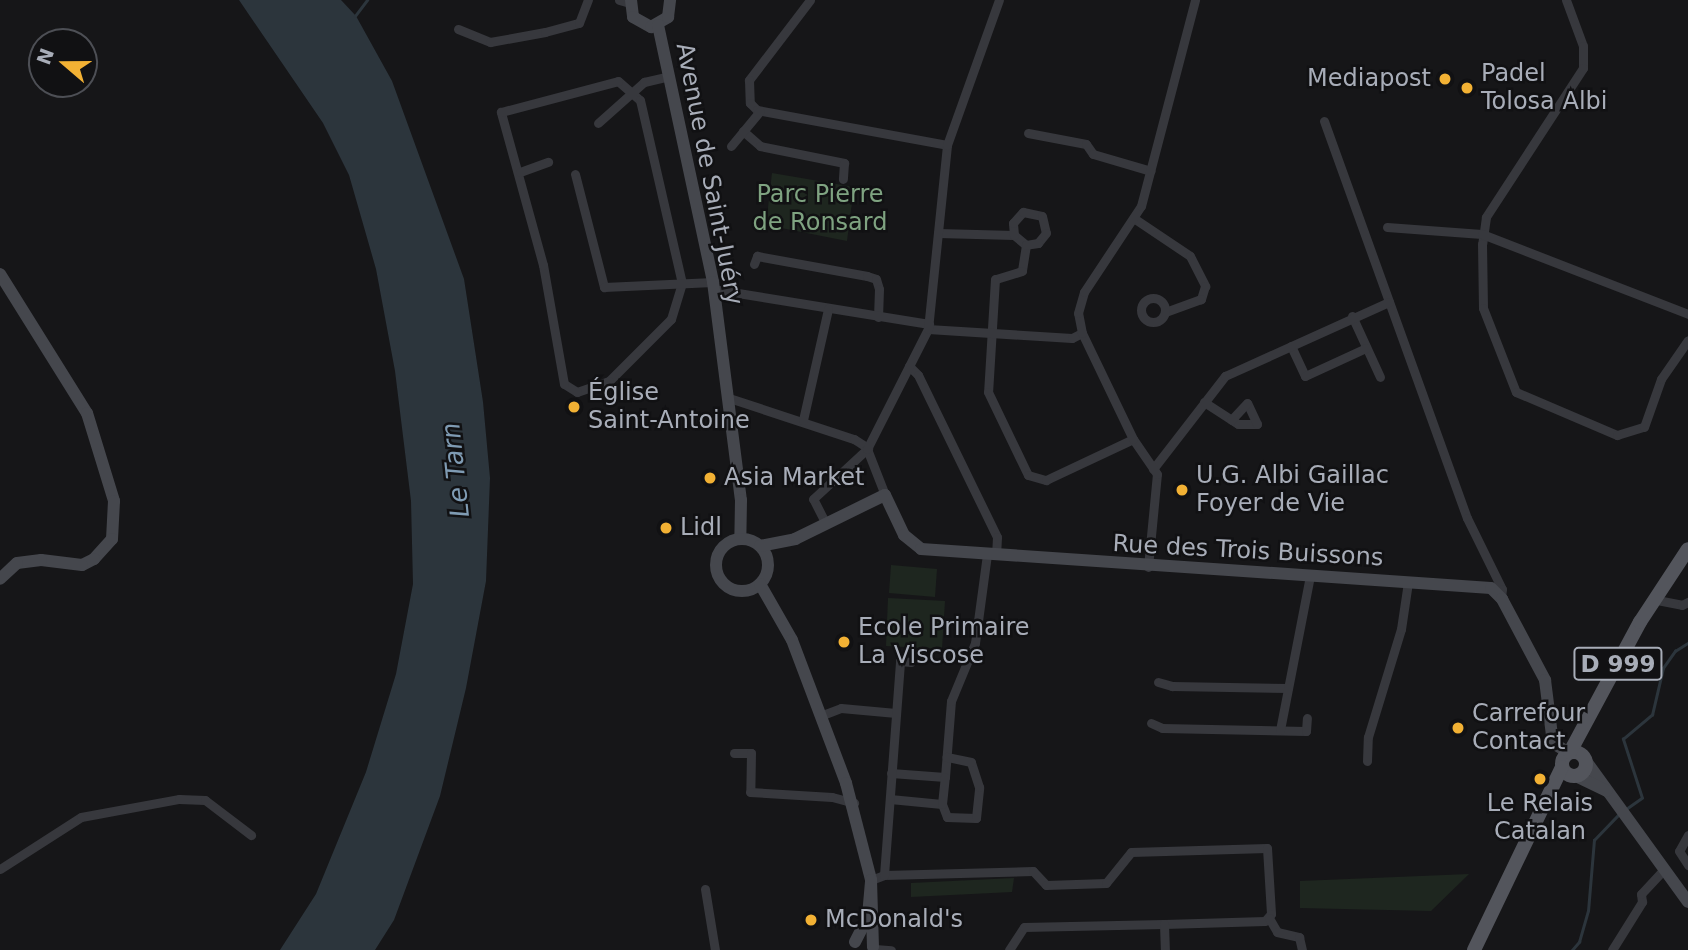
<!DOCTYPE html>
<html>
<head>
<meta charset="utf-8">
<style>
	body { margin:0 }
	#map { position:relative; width:1688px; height:950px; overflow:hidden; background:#161618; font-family:"DejaVu Sans",sans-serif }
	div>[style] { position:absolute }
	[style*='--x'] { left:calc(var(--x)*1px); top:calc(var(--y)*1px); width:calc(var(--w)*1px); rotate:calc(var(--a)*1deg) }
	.green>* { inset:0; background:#1e261f }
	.water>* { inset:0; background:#2c353c }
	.stream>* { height:2.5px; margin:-1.25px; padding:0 1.25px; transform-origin:1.25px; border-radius:1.25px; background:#2c353c }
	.street>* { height:9px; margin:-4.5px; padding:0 4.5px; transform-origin:4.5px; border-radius:4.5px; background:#37383d }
	.street>.ring { margin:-4.5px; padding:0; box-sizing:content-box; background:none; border:9px solid #37383d; border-radius:50% }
	.secondary>* { height:12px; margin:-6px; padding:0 6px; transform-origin:6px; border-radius:6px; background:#45474d }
	.secondary>.ring { margin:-6px; padding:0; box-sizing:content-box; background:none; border:12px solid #45474d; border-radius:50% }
	.primary>* { height:14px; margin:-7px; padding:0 7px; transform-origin:7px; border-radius:7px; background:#53555c }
	.primary>.ring { margin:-7px; padding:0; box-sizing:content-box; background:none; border:14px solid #53555c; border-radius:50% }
	.dots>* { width:19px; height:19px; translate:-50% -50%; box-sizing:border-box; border:4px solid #111113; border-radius:50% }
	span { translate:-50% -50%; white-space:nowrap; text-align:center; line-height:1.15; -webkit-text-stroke:5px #111113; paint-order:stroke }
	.shield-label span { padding:2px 5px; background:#111113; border:2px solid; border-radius:5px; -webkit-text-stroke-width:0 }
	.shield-label { font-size:23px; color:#a8adb8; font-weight:700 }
	.poi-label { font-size:24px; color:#a8adb8 }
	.left { translate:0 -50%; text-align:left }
	.right { translate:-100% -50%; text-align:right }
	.street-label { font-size:24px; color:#a8adb8 }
	.park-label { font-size:24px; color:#7fa381 }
	.water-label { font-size:26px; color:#7f9bb3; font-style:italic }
	.north { position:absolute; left:28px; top:28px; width:70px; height:70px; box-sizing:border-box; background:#111113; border:2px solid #4d4f55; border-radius:50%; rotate:290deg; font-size:19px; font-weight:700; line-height:28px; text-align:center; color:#a8adb8 }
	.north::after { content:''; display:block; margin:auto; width:24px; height:32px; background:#f2b134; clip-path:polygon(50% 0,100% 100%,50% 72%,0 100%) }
</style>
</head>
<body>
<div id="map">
	<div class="green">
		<i style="clip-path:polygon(772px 173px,854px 187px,847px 241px,766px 225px)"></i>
		<i style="clip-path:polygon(891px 565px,937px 569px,935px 597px,889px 593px)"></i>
		<i style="clip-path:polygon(888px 598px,945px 601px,942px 649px,886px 646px)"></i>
		<i style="clip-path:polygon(1469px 874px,1431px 911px,1300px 908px,1300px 881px)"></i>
		<i style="clip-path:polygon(1014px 878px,1012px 892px,911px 897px,911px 883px)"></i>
	</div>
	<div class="water">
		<i style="clip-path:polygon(239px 0,341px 0,356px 16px,392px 81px,464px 279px,483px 402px,490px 478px,486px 581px,466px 688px,440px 796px,394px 920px,375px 950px,280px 950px,316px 894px,366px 772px,396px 674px,413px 584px,411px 501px,395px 371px,376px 269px,349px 175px,323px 123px)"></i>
	</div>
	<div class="stream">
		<i style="--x:355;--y:16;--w:20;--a:-53"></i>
		<i style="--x:1626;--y:809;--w:19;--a:-35"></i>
		<i style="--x:1642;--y:798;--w:62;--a:-107.9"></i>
		<i style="--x:1623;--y:739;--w:38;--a:-40"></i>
		<i style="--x:1652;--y:715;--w:48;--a:-76.8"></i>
		<i style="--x:1663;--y:668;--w:21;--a:-55"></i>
		<i style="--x:1675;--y:651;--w:15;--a:-32"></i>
		<i style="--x:1572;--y:950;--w:11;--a:-49"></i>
		<i style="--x:1579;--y:942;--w:32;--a:-74"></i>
		<i style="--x:1588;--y:911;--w:71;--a:-85.2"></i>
		<i style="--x:1594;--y:840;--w:35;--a:-46"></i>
	</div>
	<div class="street">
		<i style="--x:619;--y:0;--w:11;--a:15"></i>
		<i style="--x:810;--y:0;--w:101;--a:127.3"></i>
		<i style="--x:749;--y:80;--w:23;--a:88"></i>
		<i style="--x:750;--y:103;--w:10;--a:45"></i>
		<i style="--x:757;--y:110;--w:193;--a:10.4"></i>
		<i style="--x:1566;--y:0;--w:49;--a:69.7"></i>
		<i style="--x:1583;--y:46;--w:22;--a:90"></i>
		<i style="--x:1583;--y:68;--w:178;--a:123.1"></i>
		<i style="--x:1486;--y:217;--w:27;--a:98"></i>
		<i style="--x:1482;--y:244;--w:64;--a:89.1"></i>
		<i style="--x:1483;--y:308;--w:90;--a:68.6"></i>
		<i style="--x:1516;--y:392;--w:110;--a:23.1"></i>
		<i style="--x:1617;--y:435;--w:28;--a:-17"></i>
		<i style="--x:1644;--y:427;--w:51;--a:-70.5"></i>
		<i style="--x:1661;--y:379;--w:47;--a:-55.3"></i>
		<i style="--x:458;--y:29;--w:35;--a:22"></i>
		<i style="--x:490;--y:42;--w:56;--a:-10.3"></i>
		<i style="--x:545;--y:32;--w:35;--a:-15"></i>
		<i style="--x:579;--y:23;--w:25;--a:-69"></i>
		<i style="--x:618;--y:81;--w:29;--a:41"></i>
		<i style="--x:640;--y:100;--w:188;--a:77.1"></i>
		<i style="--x:682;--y:283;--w:38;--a:107"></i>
		<i style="--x:671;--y:319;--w:88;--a:135"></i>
		<i style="--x:609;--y:381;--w:34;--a:161"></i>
		<i style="--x:577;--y:392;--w:15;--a:-148"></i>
		<i style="--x:564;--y:384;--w:121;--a:-100"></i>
		<i style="--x:543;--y:265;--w:159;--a:-105.4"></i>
		<i style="--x:501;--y:112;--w:121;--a:-14.8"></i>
		<i style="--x:1324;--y:121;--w:422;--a:70.2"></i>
		<i style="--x:1467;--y:518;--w:79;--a:63.8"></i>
		<i style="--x:1502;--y:589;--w:8;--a:97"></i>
		<i style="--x:598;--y:123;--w:62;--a:-41.7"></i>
		<i style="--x:644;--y:82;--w:26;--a:-13"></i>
		<i style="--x:743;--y:131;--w:23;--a:41"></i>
		<i style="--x:760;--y:146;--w:86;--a:11.4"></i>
		<i style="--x:844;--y:163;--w:16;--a:94"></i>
		<i style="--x:1028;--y:133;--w:59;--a:10.7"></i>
		<i style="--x:1086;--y:144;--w:12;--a:55"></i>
		<i style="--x:1093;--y:154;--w:60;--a:16.3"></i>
		<i style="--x:731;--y:146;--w:45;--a:-50.4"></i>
		<i style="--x:520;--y:172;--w:30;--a:-20"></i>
		<i style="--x:575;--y:174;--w:117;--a:75.6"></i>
		<i style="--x:604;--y:287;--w:109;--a:-2.6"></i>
		<i style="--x:1135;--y:219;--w:66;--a:33.9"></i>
		<i style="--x:1190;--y:256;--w:34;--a:63"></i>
		<i style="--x:1205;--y:286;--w:14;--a:107"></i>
		<i style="--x:1201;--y:299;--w:38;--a:160"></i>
		<i style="--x:1387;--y:227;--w:95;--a:4.2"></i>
		<i style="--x:1482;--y:234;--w:221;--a:21.2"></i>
		<i style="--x:938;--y:233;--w:76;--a:1.5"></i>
		<i style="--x:1014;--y:235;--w:16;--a:40"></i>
		<i style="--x:1026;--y:245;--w:26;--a:99"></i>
		<i style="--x:1022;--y:271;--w:28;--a:163"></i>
		<i style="--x:995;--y:279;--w:113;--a:93.5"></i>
		<i style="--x:988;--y:392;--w:92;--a:64.3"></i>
		<i style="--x:1028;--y:475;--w:19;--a:16"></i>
		<i style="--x:1046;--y:480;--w:96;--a:-25.2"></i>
		<i style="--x:1014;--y:235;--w:12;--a:-95"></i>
		<i style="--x:1013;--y:223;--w:15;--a:-48"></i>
		<i style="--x:1023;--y:212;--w:19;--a:12"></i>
		<i style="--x:1042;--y:216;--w:17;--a:77"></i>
		<i style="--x:1046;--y:233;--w:13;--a:129"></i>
		<i style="--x:1038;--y:243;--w:12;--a:171"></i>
		<i style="--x:754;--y:264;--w:9;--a:-69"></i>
		<i style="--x:757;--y:256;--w:112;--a:10.3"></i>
		<i style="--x:867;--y:276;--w:9;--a:18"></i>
		<i style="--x:876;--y:279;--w:10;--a:73"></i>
		<i style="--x:879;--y:289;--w:28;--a:92"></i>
		<i style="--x:713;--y:289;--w:219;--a:9.2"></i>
		<i class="ring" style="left:1141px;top:298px;width:15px;height:15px"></i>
		<i style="--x:1352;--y:316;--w:67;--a:65.3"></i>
		<i style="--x:928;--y:329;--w:144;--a:3.6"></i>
		<i style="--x:1072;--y:338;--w:11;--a:-27"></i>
		<i style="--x:1291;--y:346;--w:33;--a:65"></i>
		<i style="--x:1305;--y:376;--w:67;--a:-24.7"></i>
		<i style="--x:909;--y:366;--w:13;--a:45"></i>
		<i style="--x:918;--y:375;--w:180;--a:64"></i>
		<i style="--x:997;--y:537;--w:18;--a:93"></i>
		<i style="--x:726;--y:397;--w:135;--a:18.2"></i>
		<i style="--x:854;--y:439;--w:17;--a:33"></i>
		<i style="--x:1204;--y:402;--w:40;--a:32.9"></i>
		<i style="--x:1238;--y:424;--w:19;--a:0"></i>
		<i style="--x:1257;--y:424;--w:23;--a:-115"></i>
		<i style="--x:1247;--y:403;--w:23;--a:133"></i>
		<i style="--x:803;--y:420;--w:114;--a:-77.3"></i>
		<i style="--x:867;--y:449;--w:49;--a:68.6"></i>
		<i style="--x:1153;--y:469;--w:118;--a:-52.3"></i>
		<i style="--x:1225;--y:376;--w:180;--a:-24.3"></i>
		<i style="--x:826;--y:524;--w:28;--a:-117"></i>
		<i style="--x:813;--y:499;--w:74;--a:-42.8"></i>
		<i style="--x:867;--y:449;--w:135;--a:-63.1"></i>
		<i style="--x:928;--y:329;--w:185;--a:-84.1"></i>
		<i style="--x:947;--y:145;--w:154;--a:-70.3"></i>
		<i style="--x:1148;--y:567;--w:93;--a:-84.5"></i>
		<i style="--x:1157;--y:474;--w:42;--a:-124.4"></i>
		<i style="--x:1133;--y:439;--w:118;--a:-115.7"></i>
		<i style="--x:1082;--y:333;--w:20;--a:-101"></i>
		<i style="--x:1078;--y:313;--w:22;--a:-74"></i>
		<i style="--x:1084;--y:292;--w:103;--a:-56.5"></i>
		<i style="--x:1141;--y:206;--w:213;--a:-75.3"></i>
		<i style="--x:1657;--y:600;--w:25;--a:11"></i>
		<i style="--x:1682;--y:605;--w:7;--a:-27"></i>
		<i style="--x:1158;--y:682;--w:15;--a:16"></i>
		<i style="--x:1172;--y:686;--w:116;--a:1"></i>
		<i style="--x:820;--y:716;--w:22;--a:-21"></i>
		<i style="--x:841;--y:708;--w:55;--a:5.2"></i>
		<i style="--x:1151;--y:723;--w:12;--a:24"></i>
		<i style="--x:1162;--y:728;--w:144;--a:1.2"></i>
		<i style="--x:1306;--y:731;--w:13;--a:-86"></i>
		<i style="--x:1280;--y:730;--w:157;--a:-79"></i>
		<i style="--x:734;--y:753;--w:17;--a:0"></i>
		<i style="--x:751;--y:753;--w:39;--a:91"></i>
		<i style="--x:750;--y:792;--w:82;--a:3.5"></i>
		<i style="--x:832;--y:797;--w:23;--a:15"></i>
		<i style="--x:1367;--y:761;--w:24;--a:-88"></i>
		<i style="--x:1368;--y:737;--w:113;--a:-73"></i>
		<i style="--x:1401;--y:629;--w:48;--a:-81.5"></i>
		<i style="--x:891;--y:773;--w:54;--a:4.2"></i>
		<i style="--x:945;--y:777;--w:76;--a:-85.5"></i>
		<i style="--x:951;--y:701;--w:63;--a:-67.5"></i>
		<i style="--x:975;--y:643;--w:90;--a:-82.3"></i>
		<i style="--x:890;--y:799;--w:52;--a:5.5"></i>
		<i style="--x:942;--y:804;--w:14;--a:69"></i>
		<i style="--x:947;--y:817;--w:29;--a:2"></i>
		<i style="--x:976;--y:818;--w:31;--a:-84"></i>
		<i style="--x:979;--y:787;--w:26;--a:-108"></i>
		<i style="--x:971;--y:762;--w:25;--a:-168"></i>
		<i style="--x:942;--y:804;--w:27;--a:-84"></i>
		<i style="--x:1688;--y:835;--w:18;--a:119"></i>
		<i style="--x:1679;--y:851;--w:17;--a:57"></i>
		<i style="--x:0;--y:869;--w:96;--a:-32.7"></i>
		<i style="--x:81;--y:817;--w:100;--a:-10.4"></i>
		<i style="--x:179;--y:799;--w:26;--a:2"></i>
		<i style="--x:205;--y:800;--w:58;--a:37.3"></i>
		<i style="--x:884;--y:875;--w:149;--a:-1.5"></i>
		<i style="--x:1033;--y:871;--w:19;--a:47"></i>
		<i style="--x:1046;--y:885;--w:60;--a:-1.9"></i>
		<i style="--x:1106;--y:883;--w:40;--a:-51"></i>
		<i style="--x:1131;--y:852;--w:136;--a:-1.7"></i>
		<i style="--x:1267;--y:848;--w:66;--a:86.5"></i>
		<i style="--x:1271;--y:914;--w:9;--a:131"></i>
		<i style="--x:1265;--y:921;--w:101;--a:178.3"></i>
		<i style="--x:871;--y:880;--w:14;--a:-21"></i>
		<i style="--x:884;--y:875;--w:215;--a:-85.7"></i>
		<i style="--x:900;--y:661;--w:11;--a:5"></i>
		<i style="--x:705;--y:889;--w:62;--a:80.7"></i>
		<i style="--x:1269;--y:918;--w:16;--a:60"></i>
		<i style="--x:1277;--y:932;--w:23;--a:13"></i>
		<i style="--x:1299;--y:937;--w:13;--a:77"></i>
		<i style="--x:875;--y:949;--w:16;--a:4"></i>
		<i style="--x:1009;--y:950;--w:27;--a:-57"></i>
		<i style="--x:1024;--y:927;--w:140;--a:-1.2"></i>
		<i style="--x:1164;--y:924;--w:26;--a:88"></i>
		<i style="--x:1612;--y:950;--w:57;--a:-58"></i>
		<i style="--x:1642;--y:902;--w:8;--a:-97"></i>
		<i style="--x:1641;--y:894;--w:34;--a:-47"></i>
	</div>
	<div class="secondary">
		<i style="--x:631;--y:0;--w:17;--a:83"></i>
		<i style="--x:633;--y:17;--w:21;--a:29"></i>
		<i style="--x:651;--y:27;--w:20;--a:-30"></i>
		<i style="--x:668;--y:17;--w:17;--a:-83"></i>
		<i style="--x:658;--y:25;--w:263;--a:77.9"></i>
		<i style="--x:713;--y:282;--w:220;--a:82.7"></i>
		<i style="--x:741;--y:500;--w:39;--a:91"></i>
		<i style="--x:0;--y:274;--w:164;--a:58"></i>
		<i style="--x:87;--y:413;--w:92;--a:72.9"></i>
		<i style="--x:114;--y:501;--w:38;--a:93"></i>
		<i style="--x:112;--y:539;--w:27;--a:132"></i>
		<i style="--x:94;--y:559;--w:13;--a:153"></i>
		<i style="--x:82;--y:565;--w:41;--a:-173"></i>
		<i style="--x:41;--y:560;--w:24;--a:173"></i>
		<i style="--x:17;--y:563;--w:23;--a:137"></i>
		<i class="ring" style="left:716px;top:539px;width:40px;height:40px"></i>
		<i style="--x:760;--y:546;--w:36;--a:-11"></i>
		<i style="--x:795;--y:539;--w:100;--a:-26.1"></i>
		<i style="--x:885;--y:495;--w:44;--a:64.6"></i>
		<i style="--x:904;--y:535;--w:22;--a:39"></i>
		<i style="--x:921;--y:549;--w:571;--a:3.91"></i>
		<i style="--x:1491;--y:588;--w:16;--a:45"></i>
		<i style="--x:1502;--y:599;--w:92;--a:62"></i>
		<i style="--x:1545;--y:680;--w:64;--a:82.8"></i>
		<i style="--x:1553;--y:743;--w:19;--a:32"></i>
		<i style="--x:760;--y:584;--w:64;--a:60.3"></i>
		<i style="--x:792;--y:640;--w:153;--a:69.3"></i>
		<i style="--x:846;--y:783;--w:100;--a:75.5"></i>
		<i style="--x:1586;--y:761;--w:174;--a:54.1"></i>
		<i style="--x:1576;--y:776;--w:34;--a:26"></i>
		<i style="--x:855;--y:942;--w:29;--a:-63"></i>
		<i style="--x:868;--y:916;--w:36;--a:-85"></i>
		<i style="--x:871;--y:880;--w:67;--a:88.3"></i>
	</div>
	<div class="primary">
		<i class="ring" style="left:1562px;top:752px;width:10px;height:10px"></i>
		<i style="--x:1570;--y:752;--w:148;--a:-61.7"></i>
		<i style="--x:1640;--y:622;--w:87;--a:-56.7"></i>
		<i style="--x:1474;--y:950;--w:203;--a:-64.3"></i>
	</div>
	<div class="dots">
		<i style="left:1445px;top:79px;background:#f2b134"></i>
		<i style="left:1467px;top:88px;background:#f2b134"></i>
		<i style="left:574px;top:407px;background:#f2b134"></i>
		<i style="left:710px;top:478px;background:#f2b134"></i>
		<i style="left:1182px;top:490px;background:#f2b134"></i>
		<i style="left:666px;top:528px;background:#f2b134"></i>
		<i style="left:844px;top:642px;background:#f2b134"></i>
		<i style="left:1458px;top:728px;background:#f2b134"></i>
		<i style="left:1540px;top:779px;background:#f2b134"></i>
		<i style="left:811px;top:920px;background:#f2b134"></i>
	</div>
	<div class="shield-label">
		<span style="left:1618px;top:664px">D 999</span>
	</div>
	<div class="poi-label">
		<span class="left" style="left:1481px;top:88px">Padel<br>Tolosa Albi</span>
		<span class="right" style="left:1431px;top:79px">Mediapost</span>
		<span class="left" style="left:588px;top:407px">Église<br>Saint-Antoine</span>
		<span class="left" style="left:1196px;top:490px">U.G. Albi Gaillac<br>Foyer de Vie</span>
		<span class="left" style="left:724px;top:478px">Asia Market</span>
		<span class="left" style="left:680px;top:528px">Lidl</span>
		<span class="left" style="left:858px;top:642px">Ecole Primaire<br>La Viscose</span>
		<span class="left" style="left:1472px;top:728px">Carrefour<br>Contact</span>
		<span style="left:1540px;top:818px">Le Relais<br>Catalan</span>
		<span class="left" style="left:825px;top:920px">McDonald's</span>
	</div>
	<div class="street-label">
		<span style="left:709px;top:174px;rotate:79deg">Avenue de Saint-Juéry</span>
		<span style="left:1248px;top:551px;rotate:3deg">Rue des Trois Buissons</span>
	</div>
	<div class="park-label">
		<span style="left:820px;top:209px">Parc Pierre<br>de Ronsard</span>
	</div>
	<div class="water-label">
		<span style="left:456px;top:470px;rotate:-96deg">Le Tarn</span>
	</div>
	<div class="north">N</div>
</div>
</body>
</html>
